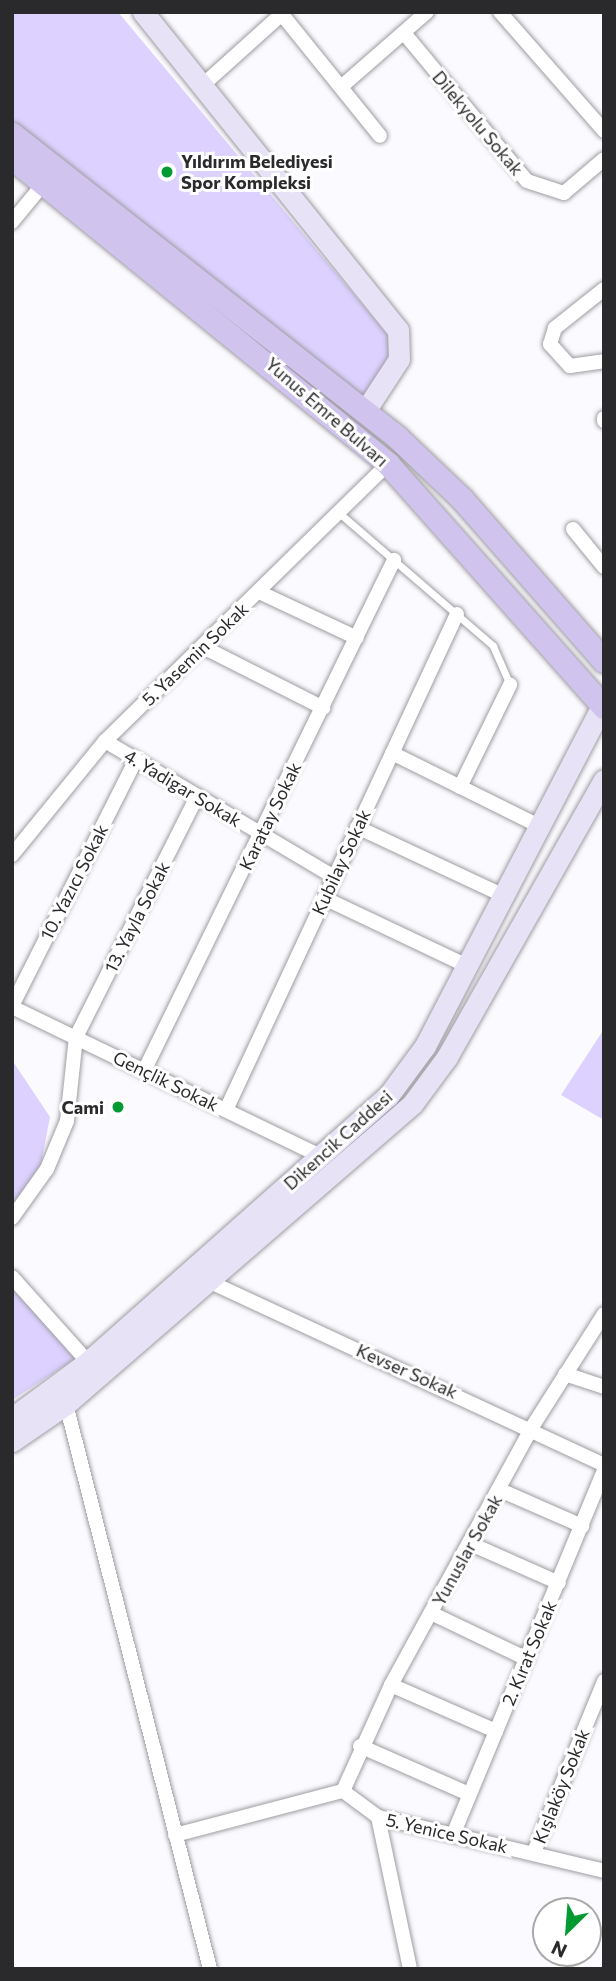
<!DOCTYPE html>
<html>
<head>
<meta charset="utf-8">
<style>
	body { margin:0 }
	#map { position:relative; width:616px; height:1981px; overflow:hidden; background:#fbfafe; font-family:Commissioner,sans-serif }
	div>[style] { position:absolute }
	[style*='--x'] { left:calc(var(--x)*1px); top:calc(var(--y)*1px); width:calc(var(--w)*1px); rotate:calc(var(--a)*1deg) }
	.green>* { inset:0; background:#dcd1ff }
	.roads { filter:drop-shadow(0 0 2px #9e9da2) drop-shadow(0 0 2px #9e9da2) }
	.service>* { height:7px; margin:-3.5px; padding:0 3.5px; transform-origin:3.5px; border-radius:3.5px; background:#fff }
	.minor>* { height:14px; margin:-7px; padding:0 7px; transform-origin:7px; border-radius:7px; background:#fff }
	.secondary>* { height:21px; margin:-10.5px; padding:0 10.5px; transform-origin:10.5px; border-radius:10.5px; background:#e7e2f6 }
	.primary>* { height:23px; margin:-11.5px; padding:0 11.5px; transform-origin:11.5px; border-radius:11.5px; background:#d0c4ee }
	.dots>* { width:19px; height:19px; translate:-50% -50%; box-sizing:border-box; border:4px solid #fff; border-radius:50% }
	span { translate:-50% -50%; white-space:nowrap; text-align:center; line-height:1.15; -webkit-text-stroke:6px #fff; paint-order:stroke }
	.street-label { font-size:18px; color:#2a292b }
	.poi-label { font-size:18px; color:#2a292b; font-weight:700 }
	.left { translate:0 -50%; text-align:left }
	.right { translate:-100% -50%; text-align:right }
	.frame { position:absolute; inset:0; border:14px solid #2a292b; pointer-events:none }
	.north { position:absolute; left:532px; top:1897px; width:70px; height:70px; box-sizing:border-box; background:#fff; border:2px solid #aaa9aa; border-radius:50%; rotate:205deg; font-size:19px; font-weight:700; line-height:28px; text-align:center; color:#2a292b }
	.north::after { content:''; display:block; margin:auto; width:24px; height:32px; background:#049a33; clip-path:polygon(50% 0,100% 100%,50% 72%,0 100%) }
</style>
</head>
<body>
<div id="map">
	<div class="green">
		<i style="clip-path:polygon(12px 12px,118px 12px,397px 346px,365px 399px,12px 120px)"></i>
		<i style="clip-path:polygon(604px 1029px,604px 1120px,561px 1095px)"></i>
		<i style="clip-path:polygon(12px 1060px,50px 1117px,40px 1169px,12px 1220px)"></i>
		<i style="clip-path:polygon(12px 1281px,78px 1357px,12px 1400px)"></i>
	</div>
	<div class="roads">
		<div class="service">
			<i style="--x:338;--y:512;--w:205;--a:40.8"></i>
			<i style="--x:493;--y:646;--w:43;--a:66.4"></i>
		</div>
		<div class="minor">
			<i style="--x:280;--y:12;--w:159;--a:51.1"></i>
			<i style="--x:500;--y:12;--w:158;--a:48.8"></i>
			<i style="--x:404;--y:33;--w:192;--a:50.3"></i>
			<i style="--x:527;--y:181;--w:39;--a:18"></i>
			<i style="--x:564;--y:193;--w:52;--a:-40.4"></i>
			<i style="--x:204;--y:84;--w:108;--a:-42"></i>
			<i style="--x:341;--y:87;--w:114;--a:-41.1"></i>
			<i style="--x:12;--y:222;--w:50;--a:-50.6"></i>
			<i style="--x:604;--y:289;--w:63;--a:141.5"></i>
			<i style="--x:555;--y:328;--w:17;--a:107"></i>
			<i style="--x:550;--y:344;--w:30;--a:48"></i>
			<i style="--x:570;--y:366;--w:34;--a:-8"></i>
			<i style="--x:604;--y:418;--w:3;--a:90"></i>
			<i style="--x:573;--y:529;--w:49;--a:50.8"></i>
			<i style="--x:259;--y:592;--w:108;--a:25.1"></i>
			<i style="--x:203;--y:647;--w:135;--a:26.9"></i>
			<i style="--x:105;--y:741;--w:266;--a:30.7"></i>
			<i style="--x:392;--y:753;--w:162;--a:26.4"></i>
			<i style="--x:460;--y:787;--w:114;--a:-63.9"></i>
			<i style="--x:357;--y:827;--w:158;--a:25.1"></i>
			<i style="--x:12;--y:855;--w:147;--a:-50.8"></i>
			<i style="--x:105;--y:741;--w:396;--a:-44.4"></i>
			<i style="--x:324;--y:898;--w:156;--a:25.4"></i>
			<i style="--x:12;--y:1006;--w:276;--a:-63.3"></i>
			<i style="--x:12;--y:1007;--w:342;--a:25.8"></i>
			<i style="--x:144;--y:1071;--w:569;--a:-63.93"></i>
			<i style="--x:226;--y:1110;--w:547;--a:-65.03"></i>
			<i style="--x:12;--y:1218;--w:60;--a:-54.5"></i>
			<i style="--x:47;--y:1169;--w:52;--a:-67.4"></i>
			<i style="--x:67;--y:1121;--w:84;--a:-83.9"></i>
			<i style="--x:76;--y:1037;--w:270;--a:-63.3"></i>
			<i style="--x:12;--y:1277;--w:114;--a:48.2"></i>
			<i style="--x:208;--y:1281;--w:437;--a:24.9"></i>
			<i style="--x:565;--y:1374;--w:41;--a:18.4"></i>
			<i style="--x:66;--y:1404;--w:583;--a:75.7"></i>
			<i style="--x:500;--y:1490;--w:90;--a:23.7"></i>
			<i style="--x:471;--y:1544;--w:96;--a:23.9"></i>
			<i style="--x:433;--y:1614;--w:104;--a:25.6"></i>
			<i style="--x:391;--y:1685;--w:115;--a:23.7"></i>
			<i style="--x:360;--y:1746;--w:119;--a:23.8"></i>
			<i style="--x:343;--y:1791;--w:116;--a:-65.6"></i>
			<i style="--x:391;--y:1685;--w:294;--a:-61.3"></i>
			<i style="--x:532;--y:1427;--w:134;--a:-57.5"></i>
			<i style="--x:378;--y:1817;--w:155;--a:78.1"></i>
			<i style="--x:175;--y:1835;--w:174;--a:-14.7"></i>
			<i style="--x:343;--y:1791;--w:44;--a:36.6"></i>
			<i style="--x:378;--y:1817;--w:232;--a:13.4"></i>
			<i style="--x:453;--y:1835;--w:394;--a:-67.5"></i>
			<i style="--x:534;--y:1852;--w:185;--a:-67.7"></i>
		</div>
		<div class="secondary">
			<i style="--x:143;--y:12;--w:408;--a:51.3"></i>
			<i style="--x:398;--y:330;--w:29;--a:88"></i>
			<i style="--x:399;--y:359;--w:62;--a:123.2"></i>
			<i style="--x:12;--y:1418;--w:94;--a:-36.4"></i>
			<i style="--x:88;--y:1362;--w:401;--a:-41.6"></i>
			<i style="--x:388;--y:1096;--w:62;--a:-53.5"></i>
			<i style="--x:425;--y:1046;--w:383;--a:-62.5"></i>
			<i style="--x:12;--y:1441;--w:65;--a:-34.4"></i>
			<i style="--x:66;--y:1404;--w:459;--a:-40.9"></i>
			<i style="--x:413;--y:1103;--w:57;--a:-53.5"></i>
			<i style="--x:447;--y:1057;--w:318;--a:-60.5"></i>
		</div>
		<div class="primary">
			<i style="--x:12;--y:134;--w:491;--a:38.2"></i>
			<i style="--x:398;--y:438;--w:88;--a:43.6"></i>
			<i style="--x:462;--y:499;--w:215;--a:48.8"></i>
			<i style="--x:12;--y:158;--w:485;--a:39.1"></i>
			<i style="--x:388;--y:464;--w:325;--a:48.4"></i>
		</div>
	</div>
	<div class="dots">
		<i style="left:167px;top:172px;background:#049a33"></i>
		<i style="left:118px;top:1107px;background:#049a33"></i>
	</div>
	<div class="street-label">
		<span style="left:478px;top:123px;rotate:50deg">Dilekyolu Sokak</span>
		<span style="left:327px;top:412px;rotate:41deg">Yunus Emre Bulvarı</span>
		<span style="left:195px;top:654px;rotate:-44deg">5. Yasemin Sokak</span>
		<span style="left:183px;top:788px;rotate:31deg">4. Yadigar Sokak</span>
		<span style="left:270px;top:816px;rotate:-64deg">Karatay Sokak</span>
		<span style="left:341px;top:862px;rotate:-65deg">Kubilay Sokak</span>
		<span style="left:74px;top:882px;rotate:-63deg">10. Yazıcı Sokak</span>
		<span style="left:137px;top:917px;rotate:-63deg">13. Yayla Sokak</span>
		<span style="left:166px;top:1081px;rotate:26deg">Gençlik Sokak</span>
		<span style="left:338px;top:1140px;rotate:-42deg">Dikencik Caddesi</span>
		<span style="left:407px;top:1371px;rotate:24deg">Kevser Sokak</span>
		<span style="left:467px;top:1550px;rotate:-61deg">Yunuslar Sokak</span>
		<span style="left:529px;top:1653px;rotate:-67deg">2. Kırat Sokak</span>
		<span style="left:561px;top:1786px;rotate:-68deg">Kışlaköy Sokak</span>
		<span style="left:447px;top:1833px;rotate:13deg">5. Yenice Sokak</span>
	</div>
	<div class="poi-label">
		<span class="left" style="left:181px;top:172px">Yıldırım Belediyesi<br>Spor Kompleksi</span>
		<span class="right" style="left:104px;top:1107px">Cami</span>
	</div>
	<div class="frame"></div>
	<div class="north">N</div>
</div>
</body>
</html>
